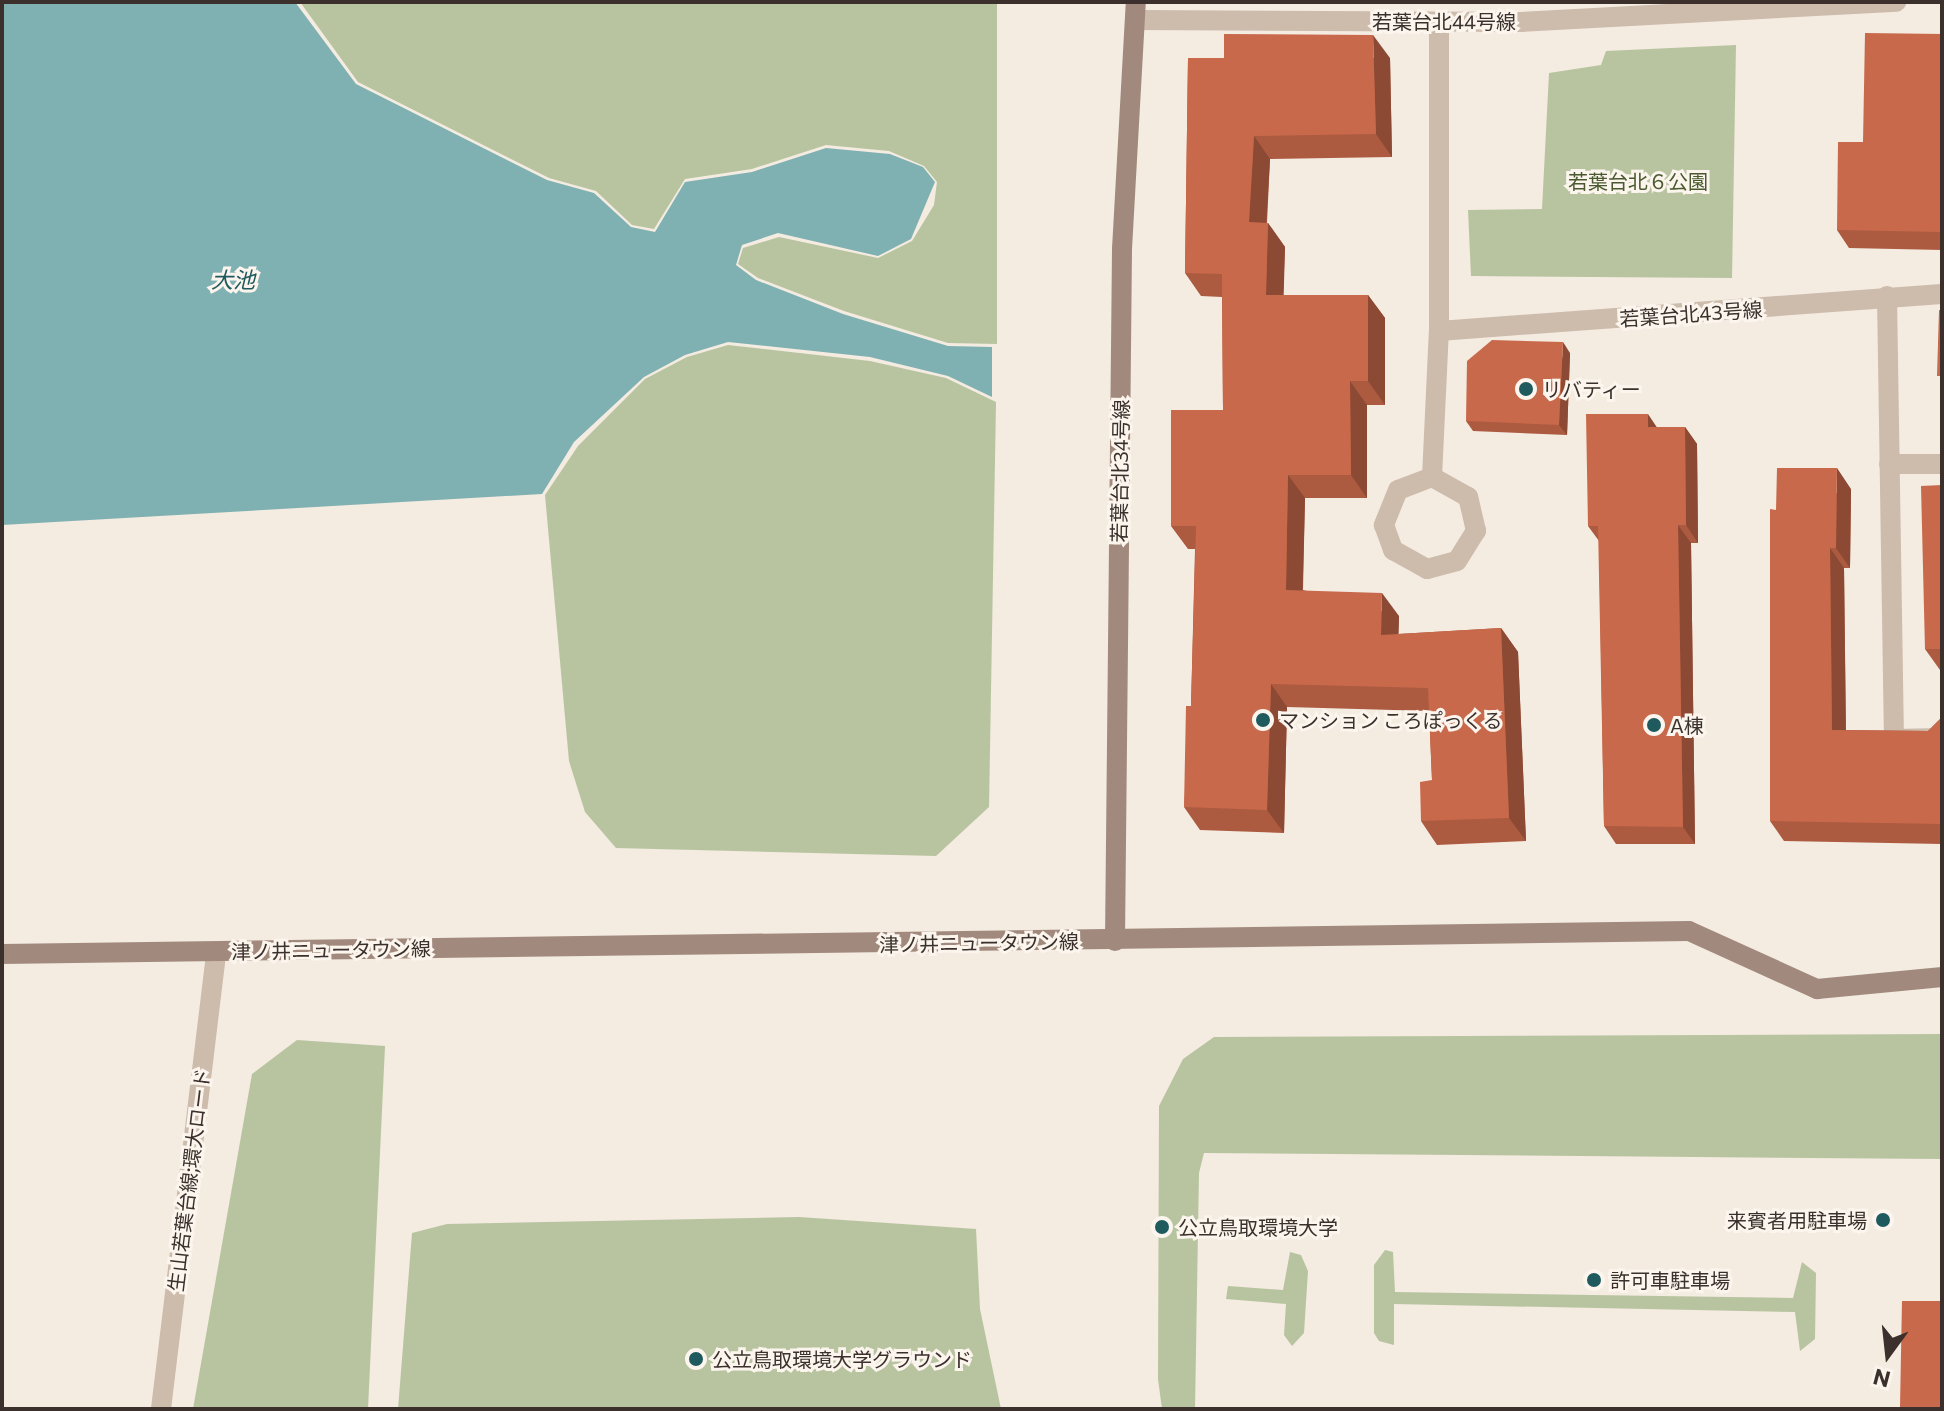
<!DOCTYPE html>
<html>
<head>
<meta charset="utf-8">
<style>
	body { margin:0 }
	#map { position:relative; width:1944px; height:1411px; overflow:hidden; background:#f4ebe1; font-family:Commissioner,"Noto Sans JP",sans-serif }
	div>[style] { position:absolute }
	[style*='--x'] { left:calc(var(--x)*1px); top:calc(var(--y)*1px); width:calc(var(--w)*1px); rotate:calc(var(--a)*1deg) }
	.green>* { inset:0; background:#b8c4a0 }
	.water>* { inset:0; background:#7fb0b2 }
	.street>* { height:20px; margin:-10px; padding:0 10px; transform-origin:10px; border-radius:10px; background:#cdbbac }
	.secondary>* { height:20px; margin:-10px; padding:0 10px; transform-origin:10px; border-radius:10px; background:#a18a7d }
	.wall>* { inset:0; background:#ac5a40 }
	.shaded-wall>* { inset:0; background:#8c4a34 }
	.building>* { inset:0; background:#c8694b }
	.dots>* { width:22px; height:22px; translate:-50% -50%; box-sizing:border-box; border:4px solid #fbf5ee; border-radius:50% }
	span { translate:-50% -50%; white-space:nowrap; text-align:center; line-height:1.15; -webkit-text-stroke:6px #fbf5ee; paint-order:stroke }
	.street-label { font-size:20px; color:#3b302b }
	.park-label { font-size:20px; color:#4a5a2e }
	.poi-label { font-size:20px; color:#3b302b }
	.left { translate:0 -50%; text-align:left }
	.right { translate:-100% -50%; text-align:right }
	.water-label { font-size:22px; color:#1f5a5e; font-style:italic }
	.frame { position:absolute; inset:0; border:4px solid #3b302b; pointer-events:none }
	.north { position:absolute; left:1848px; top:1315px; width:80px; height:80px; -webkit-text-stroke:6px #fbf5ee; paint-order:stroke; rotate:195deg; font-size:22px; font-weight:700; line-height:32px; text-align:center; color:#3b302b }
	.north::after { content:''; display:block; margin:auto; width:28px; height:36px; background:#3b302b; clip-path:polygon(50% 0,100% 100%,50% 72%,0 100%) }
</style>
</head>
<body>
<div id="map">
	<div class="green">
		<i style="clip-path:polygon(300px 2px,997px 2px,997px 344px,948px 343px,844px 311px,758px 278px,738px 264px,743px 248px,779px 237px,878px 258px,912px 241px,934px 205px,937px 182px,924px 166px,889px 151px,826px 145px,752px 169px,685px 179px,654px 229px,632px 225px,596px 191px,549px 178px,358px 82px)"></i>
		<i style="clip-path:polygon(1736px 45px,1732px 278px,1471px 276px,1468px 210px,1542px 209px,1549px 73px,1601px 65px,1606px 51px)"></i>
		<i style="clip-path:polygon(728px 345px,870px 361px,946px 378px,996px 402px,989px 807px,936px 856px,616px 848px,585px 812px,569px 761px,545px 495px,578px 446px,645px 379px,687px 357px)"></i>
		<i style="clip-path:polygon(1942px 1034px,1942px 1159px,1204px 1153px,1199px 1173px,1195px 1409px,1162px 1409px,1158px 1379px,1159px 1106px,1183px 1059px,1214px 1037px)"></i>
		<i style="clip-path:polygon(297px 1040px,385px 1046px,368px 1409px,193px 1409px,252px 1074px)"></i>
		<i style="clip-path:polygon(799px 1217px,976px 1229px,980px 1309px,1001px 1409px,398px 1409px,412px 1233px,447px 1224px)"></i>
		<i style="clip-path:polygon(1385px 1250px,1393px 1252px,1395px 1292px,1793px 1298px,1802px 1262px,1816px 1273px,1815px 1339px,1800px 1351px,1795px 1312px,1394px 1304px,1394px 1345px,1379px 1341px,1374px 1333px,1374px 1265px)"></i>
		<i style="clip-path:polygon(1290px 1252px,1301px 1255px,1308px 1271px,1304px 1333px,1292px 1346px,1284px 1335px,1286px 1304px,1226px 1299px,1228px 1286px,1283px 1290px)"></i>
	</div>
	<div class="water">
		<i style="clip-path:polygon(2px 2px,295px 2px,356px 84px,547px 180px,594px 193px,631px 227px,655px 232px,685px 182px,752px 172px,826px 148px,890px 154px,923px 167px,935px 182px,911px 239px,878px 256px,778px 233px,742px 245px,736px 265px,756px 280px,843px 314px,948px 346px,992px 347px,992px 397px,948px 376px,870px 357px,728px 342px,685px 355px,644px 377px,574px 442px,542px 494px,2px 525px)"></i>
	</div>
	<div class="street">
		<i style="--x:1135;--y:20;--w:386;--a:0.3"></i>
		<i style="--x:1521;--y:22;--w:376;--a:-3.1"></i>
		<i style="--x:1887;--y:296;--w:443;--a:89.1"></i>
		<i style="--x:1894;--y:739;--w:48;--a:-1.2"></i>
		<i style="--x:1439;--y:331;--w:504;--a:-4.21"></i>
		<i style="--x:1889;--y:464;--w:53;--a:0"></i>
		<i style="--x:1432;--y:477;--w:36;--a:159"></i>
		<i style="--x:1398;--y:490;--w:38;--a:112"></i>
		<i style="--x:1384;--y:525;--w:27;--a:70"></i>
		<i style="--x:1393;--y:550;--w:39;--a:29"></i>
		<i style="--x:1427;--y:569;--w:31;--a:-15"></i>
		<i style="--x:1457;--y:561;--w:36;--a:-58"></i>
		<i style="--x:1476;--y:531;--w:35;--a:-103"></i>
		<i style="--x:1468;--y:497;--w:41;--a:-150.9"></i>
		<i style="--x:1432;--y:477;--w:146;--a:-87.3"></i>
		<i style="--x:1439;--y:331;--w:309;--a:-90"></i>
		<i style="--x:161;--y:1409;--w:460;--a:-83.1"></i>
	</div>
	<div class="secondary">
		<i style="--x:1115;--y:941;--w:692;--a:-89.42"></i>
		<i style="--x:1122;--y:249;--w:247;--a:-86.8"></i>
		<i style="--x:2;--y:954;--w:1687;--a:-0.78"></i>
		<i style="--x:1689;--y:931;--w:141;--a:24.4"></i>
		<i style="--x:1817;--y:989;--w:126;--a:-5.5"></i>
	</div>
	<div class="wall">
		<i style="clip-path:polygon(1942px 34px,1942px 250px,1849px 248px,1837px 230px,1863px 142px)"></i>
		<i style="clip-path:polygon(1188px 58px,1390px 58px,1392px 157px,1270px 159px,1267px 223px,1268px 223px,1285px 247px,1283px 295px,1368px 295px,1385px 318px,1385px 405px,1367px 405px,1367px 498px,1305px 498px,1303px 590px,1399px 616px,1398px 634px,1501px 628px,1518px 652px,1526px 841px,1437px 845px,1421px 821px,1432px 780px,1429px 711px,1287px 707px,1284px 833px,1200px 830px,1184px 807px,1191px 706px,1195px 549px,1188px 549px,1171px 526px,1223px 410px,1222px 297px,1201px 296px,1185px 273px)"></i>
		<i style="clip-path:polygon(1570px 353px,1567px 435px,1473px 431px,1466px 421px)"></i>
		<i style="clip-path:polygon(1657px 427px,1685px 427px,1697px 444px,1698px 543px,1691px 543px,1695px 844px,1616px 844px,1604px 826px,1599px 541px,1588px 526px)"></i>
		<i style="clip-path:polygon(1942px 485px,1942px 670px,1940px 670px,1925px 649px)"></i>
		<i style="clip-path:polygon(1851px 489px,1850px 568px,1844px 568px,1846px 730px,1928px 731px,1942px 717px,1942px 844px,1784px 841px,1770px 821px,1776px 510px)"></i>
		<i style="clip-path:polygon(1942px 1301px,1942px 1409px,1901px 1409px,1900px 1407px)"></i>
	</div>
	<div class="shaded-wall">
		<i style="clip-path:polygon(1373px 35px,1390px 58px,1392px 157px,1376px 134px)"></i>
		<i style="clip-path:polygon(1254px 136px,1270px 159px,1265px 245px,1249px 222px)"></i>
		<i style="clip-path:polygon(1268px 223px,1285px 247px,1283px 319px,1266px 295px)"></i>
		<i style="clip-path:polygon(1368px 295px,1385px 318px,1385px 405px,1368px 381px)"></i>
		<i style="clip-path:polygon(1563px 342px,1570px 353px,1567px 435px,1559px 425px)"></i>
		<i style="clip-path:polygon(1350px 381px,1367px 405px,1367px 498px,1351px 475px)"></i>
		<i style="clip-path:polygon(1648px 414px,1660px 432px,1648px 427px)"></i>
		<i style="clip-path:polygon(1685px 427px,1697px 444px,1698px 543px,1686px 525px)"></i>
		<i style="clip-path:polygon(1837px 468px,1851px 489px,1850px 568px,1836px 548px)"></i>
		<i style="clip-path:polygon(1288px 475px,1305px 498px,1302px 613px,1286px 590px)"></i>
		<i style="clip-path:polygon(1678px 525px,1691px 543px,1695px 844px,1683px 827px)"></i>
		<i style="clip-path:polygon(1830px 548px,1844px 568px,1846px 751px,1832px 730px)"></i>
		<i style="clip-path:polygon(1382px 593px,1399px 616px,1398px 659px,1381px 635px)"></i>
		<i style="clip-path:polygon(1501px 628px,1518px 652px,1526px 841px,1509px 818px)"></i>
		<i style="clip-path:polygon(1271px 684px,1287px 707px,1284px 833px,1267px 810px)"></i>
	</div>
	<div class="building">
		<i style="clip-path:polygon(1865px 33px,1942px 34px,1942px 232px,1837px 230px,1838px 142px,1863px 142px)"></i>
		<i style="clip-path:polygon(1224px 34px,1373px 35px,1376px 134px,1254px 136px,1249px 222px,1268px 223px,1266px 295px,1368px 295px,1368px 381px,1350px 381px,1351px 475px,1288px 475px,1286px 590px,1382px 593px,1381px 635px,1501px 628px,1509px 818px,1421px 821px,1420px 782px,1432px 780px,1428px 688px,1271px 684px,1267px 810px,1184px 807px,1186px 706px,1191px 706px,1196px 526px,1171px 526px,1171px 410px,1223px 410px,1222px 274px,1185px 273px,1188px 58px,1224px 58px)"></i>
		<i style="clip-path:polygon(1939px 310px,1942px 310px,1942px 376px,1937px 376px)"></i>
		<i style="clip-path:polygon(1492px 340px,1563px 342px,1559px 425px,1466px 421px,1467px 361px)"></i>
		<i style="clip-path:polygon(1586px 414px,1648px 414px,1648px 427px,1685px 427px,1686px 525px,1678px 525px,1683px 827px,1604px 826px,1598px 526px,1588px 526px)"></i>
		<i style="clip-path:polygon(1777px 468px,1837px 468px,1836px 548px,1830px 548px,1832px 730px,1928px 731px,1942px 717px,1942px 824px,1770px 821px,1770px 509px,1776px 510px)"></i>
		<i style="clip-path:polygon(1942px 485px,1942px 649px,1925px 649px,1921px 486px)"></i>
		<i style="clip-path:polygon(1902px 1301px,1942px 1301px,1942px 1407px,1900px 1407px)"></i>
	</div>
	<div class="dots">
		<i style="left:1526px;top:389px;background:#1f5a5e"></i>
		<i style="left:1263px;top:720px;background:#1f5a5e"></i>
		<i style="left:1654px;top:725px;background:#1f5a5e"></i>
		<i style="left:1883px;top:1220px;background:#1f5a5e"></i>
		<i style="left:1162px;top:1227px;background:#1f5a5e"></i>
		<i style="left:1594px;top:1280px;background:#1f5a5e"></i>
		<i style="left:696px;top:1359px;background:#1f5a5e"></i>
	</div>
	<div class="street-label">
		<span style="left:1444px;top:21px">若葉台北44号線</span>
		<span style="left:1691px;top:314px;rotate:-4deg">若葉台北43号線</span>
		<span style="left:1120px;top:471px;rotate:-89deg">若葉台北34号線</span>
		<span style="left:979px;top:943px;rotate:-1deg">津ノ井ニュータウン線</span>
		<span style="left:331px;top:950px;rotate:-1deg">津ノ井ニュータウン線</span>
		<span style="left:189px;top:1180px;rotate:-83deg">生山若葉台線;環大ロード</span>
	</div>
	<div class="park-label">
		<span style="left:1638px;top:181px">若葉台北６公園</span>
	</div>
	<div class="poi-label">
		<span class="left" style="left:1542px;top:389px">リバティー</span>
		<span class="left" style="left:1279px;top:720px">マンション ころぽっくる</span>
		<span class="left" style="left:1670px;top:725px">A棟</span>
		<span class="right" style="left:1867px;top:1220px">来賓者用駐車場</span>
		<span class="left" style="left:1178px;top:1227px">公立鳥取環境大学</span>
		<span class="left" style="left:1610px;top:1280px">許可車駐車場</span>
		<span class="left" style="left:712px;top:1359px">公立鳥取環境大学グラウンド</span>
	</div>
	<div class="water-label">
		<span style="left:233px;top:280px">大池</span>
	</div>
	<div class="frame"></div>
	<div class="north">N</div>
</div>
</body>
</html>
